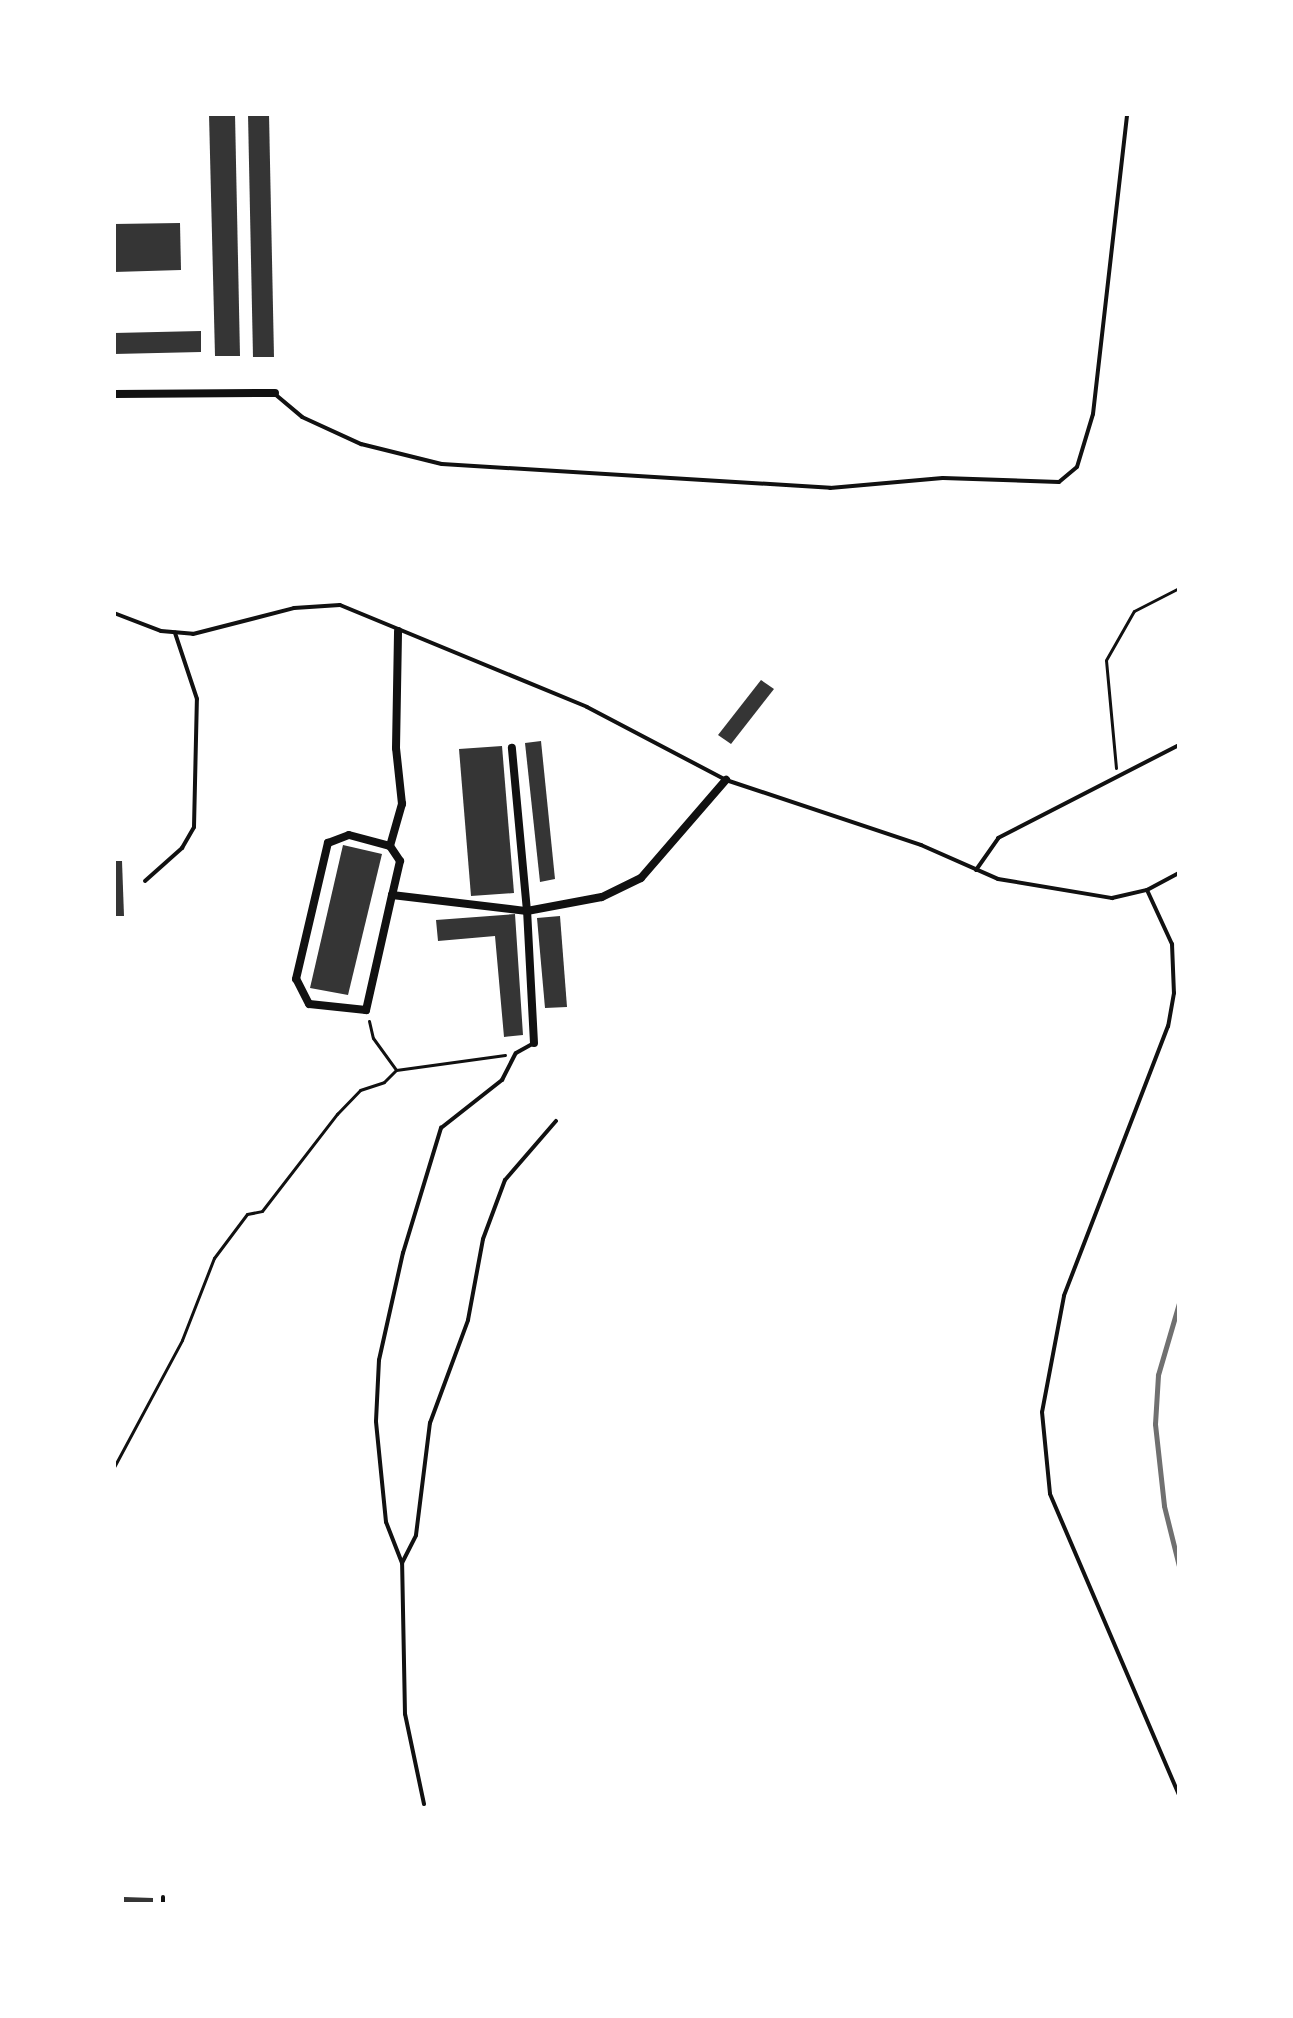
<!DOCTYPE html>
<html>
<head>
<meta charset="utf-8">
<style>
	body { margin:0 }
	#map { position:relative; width:1293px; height:2018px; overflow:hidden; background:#fff; font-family:Spectral,serif }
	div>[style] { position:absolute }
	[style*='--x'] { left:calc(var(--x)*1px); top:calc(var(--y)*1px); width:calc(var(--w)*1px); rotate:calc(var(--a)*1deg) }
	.building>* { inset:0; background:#353535 }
	.path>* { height:3px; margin:-1.5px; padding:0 1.5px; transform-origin:1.5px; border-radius:1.5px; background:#111 }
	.service>* { height:4px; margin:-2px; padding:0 2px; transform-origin:2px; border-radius:2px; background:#111 }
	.minor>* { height:8px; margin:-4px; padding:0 4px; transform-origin:4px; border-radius:4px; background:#111 }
	.rail>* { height:5px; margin:-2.5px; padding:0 2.5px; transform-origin:2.5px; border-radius:2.5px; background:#707070 }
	span { translate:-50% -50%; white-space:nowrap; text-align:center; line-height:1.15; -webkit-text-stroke:6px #fff; paint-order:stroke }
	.frame { position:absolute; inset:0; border:116px solid #fff; pointer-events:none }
</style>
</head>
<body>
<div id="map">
	<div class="building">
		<i style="clip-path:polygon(209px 114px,235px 114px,240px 356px,215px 356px)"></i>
		<i style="clip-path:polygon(248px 114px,269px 114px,274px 357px,253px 357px)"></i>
		<i style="clip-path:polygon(180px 223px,181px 270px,114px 272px,114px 224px)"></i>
		<i style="clip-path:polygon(201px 331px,201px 352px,114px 354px,114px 333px)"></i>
		<i style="clip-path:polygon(761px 680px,774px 689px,731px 744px,718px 735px)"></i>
		<i style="clip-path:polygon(541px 741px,555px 879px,540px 882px,525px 743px)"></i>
		<i style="clip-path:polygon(502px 746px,514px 893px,471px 896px,459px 749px)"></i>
		<i style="clip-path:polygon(343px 845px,382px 854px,348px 995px,310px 988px)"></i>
		<i style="clip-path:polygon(114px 861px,122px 861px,124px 916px,114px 916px)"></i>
		<i style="clip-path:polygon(515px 914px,523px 1035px,504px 1037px,495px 936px,438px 941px,436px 920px)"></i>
		<i style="clip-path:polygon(560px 916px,567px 1007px,545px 1008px,537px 918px)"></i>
		<i style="clip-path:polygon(124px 1897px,153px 1898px,153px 1904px,124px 1904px)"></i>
	</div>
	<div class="path">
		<i style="--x:1116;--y:768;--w:108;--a:-95.3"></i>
		<i style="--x:1106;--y:660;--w:56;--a:-60.3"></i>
		<i style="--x:1134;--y:611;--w:51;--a:-27.1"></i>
		<i style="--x:369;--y:1021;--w:17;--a:77"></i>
		<i style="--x:373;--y:1038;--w:39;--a:54"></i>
		<i style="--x:114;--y:1467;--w:144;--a:-61.8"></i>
		<i style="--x:182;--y:1340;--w:88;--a:-68.7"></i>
		<i style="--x:214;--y:1258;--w:55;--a:-53.1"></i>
		<i style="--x:247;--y:1214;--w:15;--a:-11"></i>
		<i style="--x:262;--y:1211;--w:123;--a:-52.3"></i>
		<i style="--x:337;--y:1114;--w:33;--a:-46"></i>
		<i style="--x:360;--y:1090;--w:25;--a:-18"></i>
		<i style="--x:384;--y:1082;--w:17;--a:-45"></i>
		<i style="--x:396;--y:1070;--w:110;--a:-7.8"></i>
	</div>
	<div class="service">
		<i style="--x:276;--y:395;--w:34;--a:40"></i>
		<i style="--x:302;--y:417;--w:65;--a:24.6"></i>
		<i style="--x:361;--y:444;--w:83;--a:13.9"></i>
		<i style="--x:442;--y:464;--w:389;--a:3.5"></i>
		<i style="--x:830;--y:488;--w:113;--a:-5.1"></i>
		<i style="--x:943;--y:478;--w:116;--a:2"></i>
		<i style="--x:1059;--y:482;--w:23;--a:-40"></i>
		<i style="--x:1077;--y:467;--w:55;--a:-73.2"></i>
		<i style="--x:1093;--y:414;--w:302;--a:-83.5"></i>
		<i style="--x:114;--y:613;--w:50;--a:21"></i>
		<i style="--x:161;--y:631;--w:32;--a:5"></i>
		<i style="--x:193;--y:634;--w:104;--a:-14.4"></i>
		<i style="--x:294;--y:608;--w:46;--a:-3.7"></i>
		<i style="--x:340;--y:605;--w:267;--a:22.4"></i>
		<i style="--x:587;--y:707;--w:157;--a:27.7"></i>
		<i style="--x:726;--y:780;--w:206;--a:18.4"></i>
		<i style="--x:921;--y:845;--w:84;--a:23.8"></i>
		<i style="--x:998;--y:879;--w:116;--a:9.5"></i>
		<i style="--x:1112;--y:898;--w:36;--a:-13"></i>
		<i style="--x:1147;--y:890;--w:36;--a:-28"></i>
		<i style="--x:976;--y:870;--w:39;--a:-55"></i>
		<i style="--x:998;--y:838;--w:203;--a:-27.2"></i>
		<i style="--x:145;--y:881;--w:50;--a:-41.7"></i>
		<i style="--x:182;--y:848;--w:24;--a:-60"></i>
		<i style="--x:194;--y:827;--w:128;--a:-88.7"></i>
		<i style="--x:197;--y:699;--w:70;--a:-108.4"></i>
		<i style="--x:1147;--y:890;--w:60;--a:65.2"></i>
		<i style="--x:1172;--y:944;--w:49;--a:87.7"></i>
		<i style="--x:1174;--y:993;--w:34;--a:100"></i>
		<i style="--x:1168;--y:1026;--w:289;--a:111.1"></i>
		<i style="--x:1064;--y:1296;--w:118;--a:100.7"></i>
		<i style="--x:1042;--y:1412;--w:82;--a:84.4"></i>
		<i style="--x:1050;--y:1494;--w:327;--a:66.8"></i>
		<i style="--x:402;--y:1563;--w:31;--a:-63"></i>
		<i style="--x:416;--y:1535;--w:113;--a:-82.9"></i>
		<i style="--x:430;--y:1423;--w:110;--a:-69.7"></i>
		<i style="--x:468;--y:1320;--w:82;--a:-79.5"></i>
		<i style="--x:483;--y:1239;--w:63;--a:-69.6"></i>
		<i style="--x:505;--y:1180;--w:78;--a:-49.2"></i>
		<i style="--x:424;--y:1804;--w:92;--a:-101.9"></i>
		<i style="--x:405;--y:1714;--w:151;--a:-91.1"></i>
		<i style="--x:402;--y:1563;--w:44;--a:-111.3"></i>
		<i style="--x:386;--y:1522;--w:101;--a:-95.7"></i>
		<i style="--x:376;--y:1421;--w:61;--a:-87.2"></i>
		<i style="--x:379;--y:1360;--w:110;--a:-77.4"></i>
		<i style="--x:403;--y:1253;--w:131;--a:-73.1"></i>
		<i style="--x:441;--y:1128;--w:78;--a:-38.2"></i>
		<i style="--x:502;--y:1080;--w:30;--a:-63"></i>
		<i style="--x:516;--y:1053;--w:18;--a:-29"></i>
		<i style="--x:163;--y:1897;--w:7;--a:90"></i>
	</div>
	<div class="minor">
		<i style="--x:114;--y:394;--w:161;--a:-0.4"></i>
		<i style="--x:390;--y:846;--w:44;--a:-74.1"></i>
		<i style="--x:402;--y:804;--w:56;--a:-96.1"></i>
		<i style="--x:396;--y:748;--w:117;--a:-89"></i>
		<i style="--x:392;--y:895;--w:118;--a:102.7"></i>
		<i style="--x:366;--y:1010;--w:57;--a:-174"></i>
		<i style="--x:309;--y:1004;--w:28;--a:-117"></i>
		<i style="--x:296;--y:979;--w:140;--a:-76.8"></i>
		<i style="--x:328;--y:843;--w:22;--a:-21"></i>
		<i style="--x:349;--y:835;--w:42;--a:15"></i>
		<i style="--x:390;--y:846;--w:18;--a:56"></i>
		<i style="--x:400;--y:861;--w:35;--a:103"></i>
		<i style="--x:392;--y:895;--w:136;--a:6.8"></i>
		<i style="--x:527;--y:911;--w:164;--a:-95.3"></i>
		<i style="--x:534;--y:1043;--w:132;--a:-93"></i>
		<i style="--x:527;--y:911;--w:76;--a:-10.6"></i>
		<i style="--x:602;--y:897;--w:43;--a:-26"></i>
		<i style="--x:641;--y:878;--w:130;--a:-49.1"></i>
	</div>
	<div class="rail">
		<i style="--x:1179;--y:1303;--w:75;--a:106.3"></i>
		<i style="--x:1158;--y:1375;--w:49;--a:93.5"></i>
		<i style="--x:1155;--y:1424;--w:82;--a:83.7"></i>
		<i style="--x:1164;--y:1506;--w:62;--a:76"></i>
	</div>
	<div class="frame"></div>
</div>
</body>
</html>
